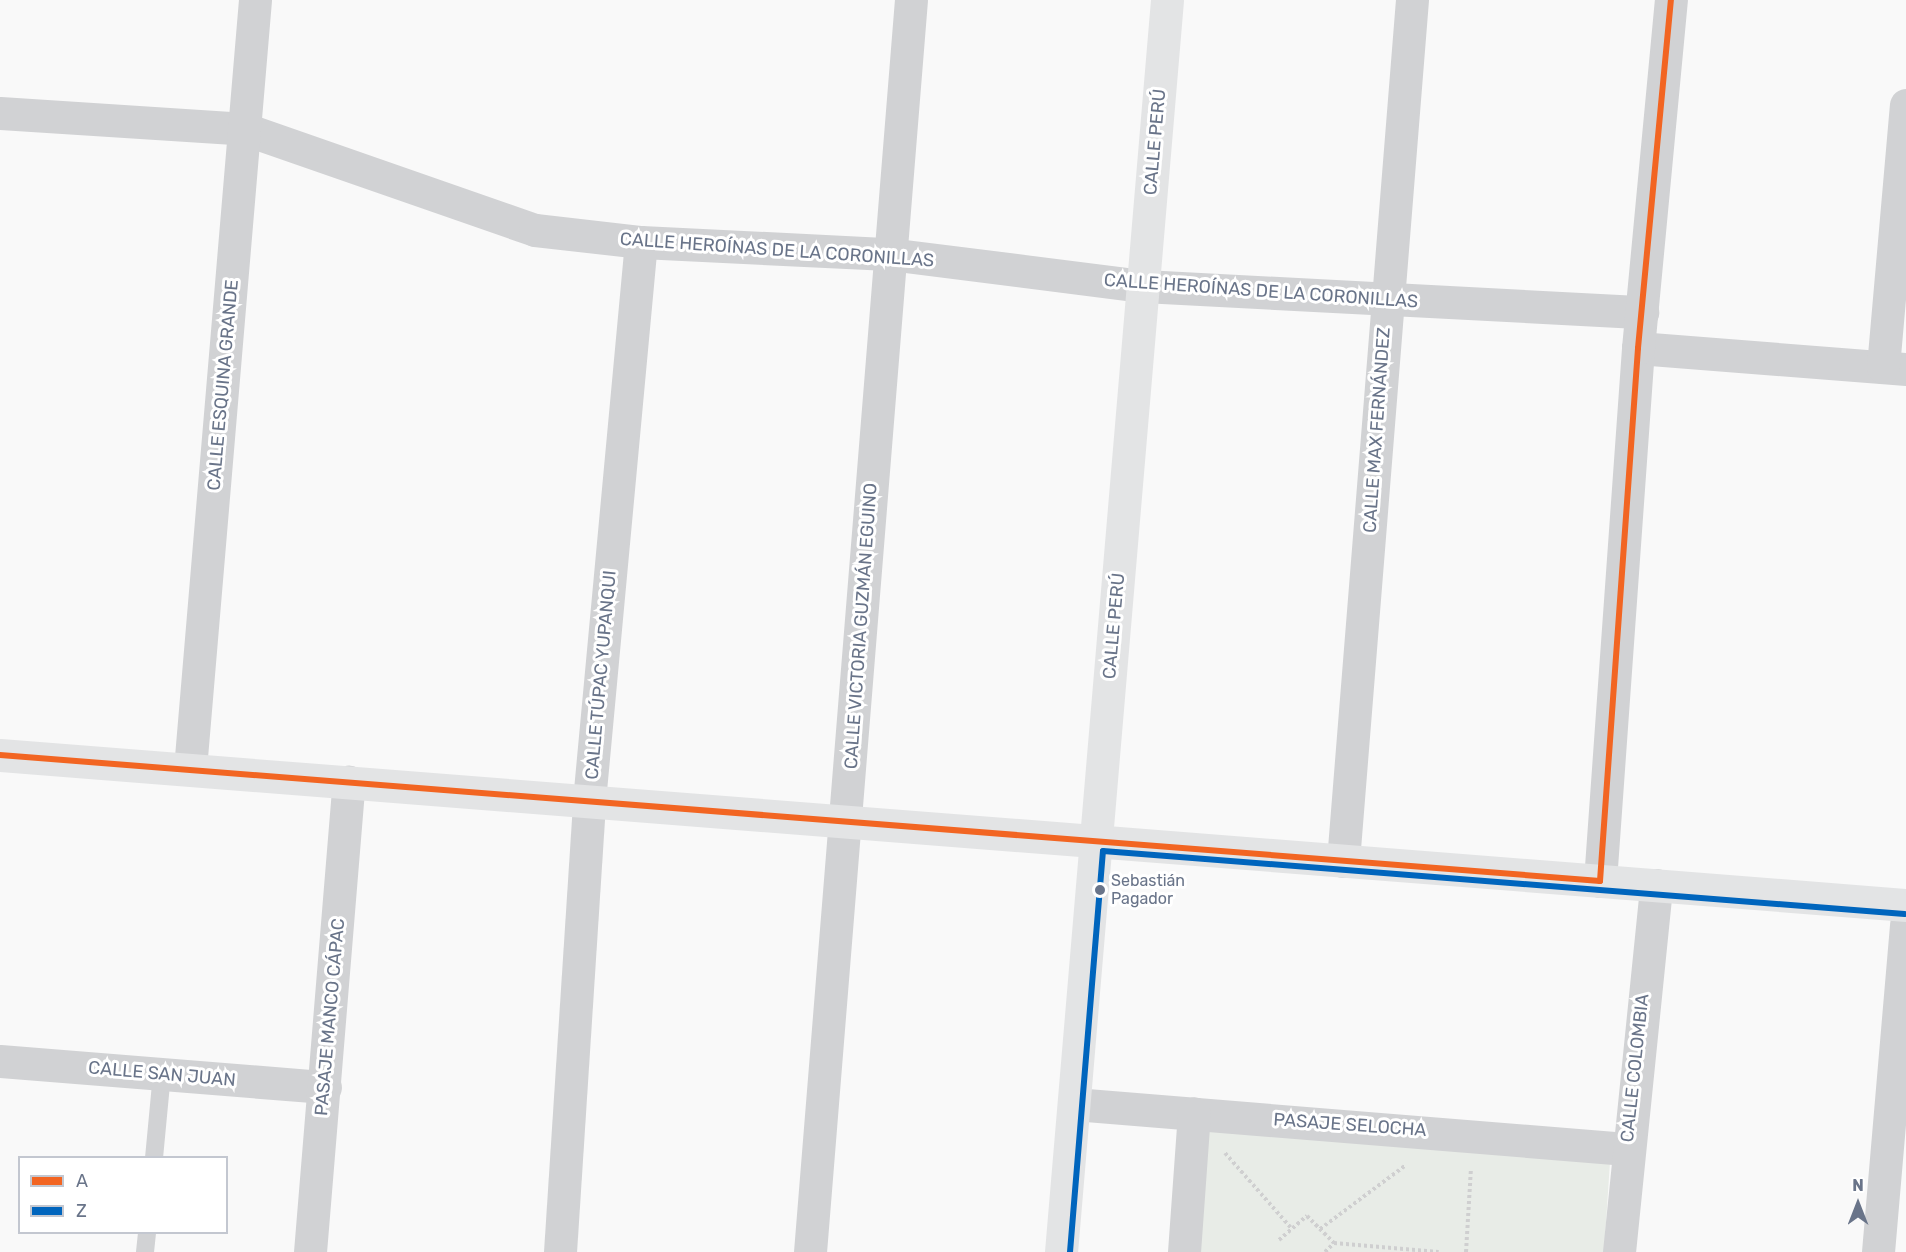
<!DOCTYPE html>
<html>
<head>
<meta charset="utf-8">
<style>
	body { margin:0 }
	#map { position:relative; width:1906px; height:1252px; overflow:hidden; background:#f9f9f9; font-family:Rubik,sans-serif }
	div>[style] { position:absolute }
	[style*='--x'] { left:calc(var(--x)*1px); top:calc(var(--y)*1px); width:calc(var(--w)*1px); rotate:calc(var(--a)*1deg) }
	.green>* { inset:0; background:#e8ece7 }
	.path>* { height:4px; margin-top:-2px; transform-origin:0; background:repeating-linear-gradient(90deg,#cfcfd0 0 3px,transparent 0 6px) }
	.lane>* { height:18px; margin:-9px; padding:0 9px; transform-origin:9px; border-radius:9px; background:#d1d2d4 }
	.street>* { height:33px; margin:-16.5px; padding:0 16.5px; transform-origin:16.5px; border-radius:16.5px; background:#d1d2d4 }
	.secondary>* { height:33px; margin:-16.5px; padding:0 16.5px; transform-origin:16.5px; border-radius:16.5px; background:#e3e4e5 }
	.bus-1>* { height:6px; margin:-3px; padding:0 3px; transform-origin:3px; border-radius:3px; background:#f26522 }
	.bus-2>* { height:6px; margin:-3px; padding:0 3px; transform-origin:3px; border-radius:3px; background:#0065bd }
	.dots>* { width:16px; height:16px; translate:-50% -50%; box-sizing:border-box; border:3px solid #fff; border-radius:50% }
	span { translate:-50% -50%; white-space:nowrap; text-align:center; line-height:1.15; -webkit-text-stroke:6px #fff; paint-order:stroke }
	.bus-label { font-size:16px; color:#697489 }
	.left { translate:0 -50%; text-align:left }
	.street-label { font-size:18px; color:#697489 }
	.legend { position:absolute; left:18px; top:1156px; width:210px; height:78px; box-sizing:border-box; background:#fff; border:2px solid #c3c7d0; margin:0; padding:8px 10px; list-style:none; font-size:18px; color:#697489 }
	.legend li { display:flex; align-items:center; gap:12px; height:30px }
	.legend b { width:30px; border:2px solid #c3c7d0 }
	.north { position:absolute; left:1828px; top:1174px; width:60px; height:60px; -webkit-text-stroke:4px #fff; paint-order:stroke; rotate:0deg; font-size:16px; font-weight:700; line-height:24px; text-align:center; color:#697489 }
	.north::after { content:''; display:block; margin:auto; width:21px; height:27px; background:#697489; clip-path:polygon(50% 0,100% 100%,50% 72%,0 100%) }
</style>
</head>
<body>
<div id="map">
	<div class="green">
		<i style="clip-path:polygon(1204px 1130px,1610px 1162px,1604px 1252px,1194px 1252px)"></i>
	</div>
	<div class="path">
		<i style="--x:1225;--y:1153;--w:101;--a:48.6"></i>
		<i style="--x:1320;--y:1229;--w:107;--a:-36.7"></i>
		<i style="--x:1279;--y:1240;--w:37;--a:-41"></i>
		<i style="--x:1307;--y:1216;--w:38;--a:45"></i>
		<i style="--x:1334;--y:1243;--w:105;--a:4.9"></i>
		<i style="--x:1325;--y:1252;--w:13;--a:-45"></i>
		<i style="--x:1466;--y:1252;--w:84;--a:-86.6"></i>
	</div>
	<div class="lane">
		<i style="--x:154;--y:1158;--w:84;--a:-84.6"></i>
		<i style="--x:145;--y:1252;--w:20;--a:-84"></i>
	</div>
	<div class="street">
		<i style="--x:0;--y:113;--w:246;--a:3.7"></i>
		<i style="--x:245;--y:129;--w:307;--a:19.2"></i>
		<i style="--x:535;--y:230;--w:107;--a:6.5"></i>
		<i style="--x:641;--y:242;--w:248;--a:2.8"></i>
		<i style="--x:889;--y:254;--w:256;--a:7.2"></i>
		<i style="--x:1143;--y:286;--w:500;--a:3"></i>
		<i style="--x:1638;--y:348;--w:269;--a:4.5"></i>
		<i style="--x:1883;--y:367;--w:263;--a:-85"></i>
		<i style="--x:190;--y:769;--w:772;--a:-85.17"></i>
		<i style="--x:1343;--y:861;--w:864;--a:-85.42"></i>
		<i style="--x:1600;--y:881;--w:534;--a:-85.92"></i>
		<i style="--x:1638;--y:348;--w:350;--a:-84.6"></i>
		<i style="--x:0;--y:1061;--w:326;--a:4.6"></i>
		<i style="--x:1074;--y:1104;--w:554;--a:4.66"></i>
		<i style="--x:310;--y:1252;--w:472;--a:-85.3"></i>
		<i style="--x:560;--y:1252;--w:452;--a:-86.3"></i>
		<i style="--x:589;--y:801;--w:561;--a:-84.69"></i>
		<i style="--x:810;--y:1252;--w:1256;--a:-85.39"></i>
		<i style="--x:1184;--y:1252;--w:139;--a:-85.9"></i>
		<i style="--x:1619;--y:1252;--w:369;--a:-84.2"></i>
		<i style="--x:1878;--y:1252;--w:329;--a:-85.1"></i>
	</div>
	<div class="secondary">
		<i style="--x:0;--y:755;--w:1912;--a:4.5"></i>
		<i style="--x:1061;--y:1252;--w:1256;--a:-85.16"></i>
	</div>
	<div class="bus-1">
		<i style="--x:0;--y:755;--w:1605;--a:4.5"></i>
		<i style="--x:1600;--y:881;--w:534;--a:-85.92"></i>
		<i style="--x:1638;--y:348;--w:350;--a:-84.6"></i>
	</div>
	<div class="bus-2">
		<i style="--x:1070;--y:1252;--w:402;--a:-85.3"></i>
		<i style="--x:1103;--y:851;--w:804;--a:4.49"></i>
	</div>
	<div class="dots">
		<i style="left:1100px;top:890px;background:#697489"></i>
	</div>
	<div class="bus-label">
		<span class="left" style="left:1111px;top:890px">Sebastián<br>Pagador</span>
	</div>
	<div class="street-label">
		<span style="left:1155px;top:142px;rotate:-85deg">CALLE PERÚ</span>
		<span style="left:777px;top:250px;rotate:4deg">CALLE HEROÍNAS DE LA CORONILLAS</span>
		<span style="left:1261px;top:291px;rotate:4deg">CALLE HEROÍNAS DE LA CORONILLAS</span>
		<span style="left:223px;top:385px;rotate:-85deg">CALLE ESQUINA GRANDE</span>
		<span style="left:1377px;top:430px;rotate:-86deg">CALLE MAX FERNÁNDEZ</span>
		<span style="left:861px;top:626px;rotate:-86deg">CALLE VICTORIA GUZMÁN EGUINO</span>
		<span style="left:1114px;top:626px;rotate:-85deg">CALLE PERÚ</span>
		<span style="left:601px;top:675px;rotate:-85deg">CALLE TÚPAC YUPANQUI</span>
		<span style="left:330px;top:1017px;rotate:-85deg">PASAJE MANCO CÁPAC</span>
		<span style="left:1635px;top:1068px;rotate:-84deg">CALLE COLOMBIA</span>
		<span style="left:162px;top:1074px;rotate:5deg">CALLE SAN JUAN</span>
		<span style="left:1350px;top:1125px;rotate:4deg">PASAJE SELOCHA</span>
	</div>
	<ul class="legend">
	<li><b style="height:8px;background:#f26522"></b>A</li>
	<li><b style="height:8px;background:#0065bd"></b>Z</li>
	</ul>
	<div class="north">N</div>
</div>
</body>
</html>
